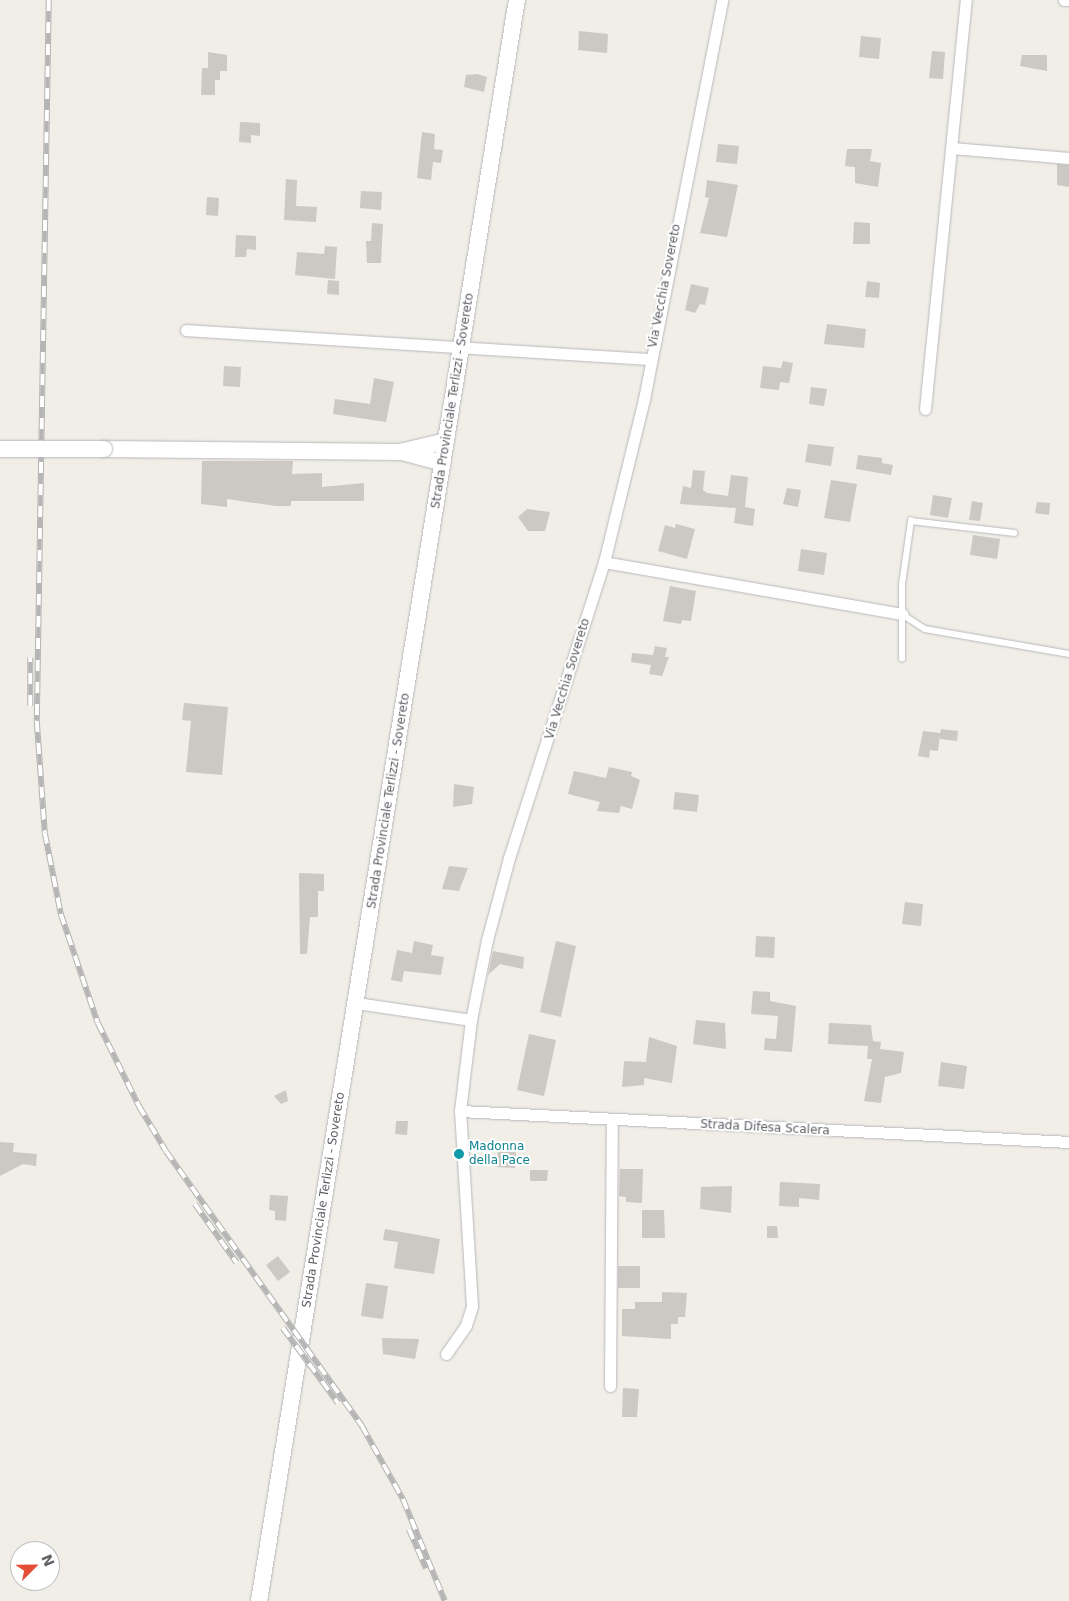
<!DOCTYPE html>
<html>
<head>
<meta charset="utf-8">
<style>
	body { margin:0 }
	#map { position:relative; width:1069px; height:1601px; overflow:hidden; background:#f0eee6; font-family:"DejaVu Sans",sans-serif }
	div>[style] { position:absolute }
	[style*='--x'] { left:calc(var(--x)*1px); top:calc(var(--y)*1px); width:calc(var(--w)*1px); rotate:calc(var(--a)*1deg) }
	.building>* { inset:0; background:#ccc8c4 }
	.roads { filter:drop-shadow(0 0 1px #b7b8bd) drop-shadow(0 0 1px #b7b8bd) }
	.lane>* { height:5.5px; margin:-2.75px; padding:0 2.75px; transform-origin:2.75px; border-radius:2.75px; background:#fff }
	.street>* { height:11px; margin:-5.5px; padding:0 5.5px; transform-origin:5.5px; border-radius:5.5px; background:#fff }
	.secondary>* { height:16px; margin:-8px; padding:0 8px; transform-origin:8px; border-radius:8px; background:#fff }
	.rail>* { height:5.5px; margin-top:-2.75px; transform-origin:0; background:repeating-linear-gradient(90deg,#fff 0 11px,#b5b5b6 0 22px); box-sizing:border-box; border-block:1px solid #b5b5b6 }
	.bridges { filter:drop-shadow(0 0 1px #b5b8bd) drop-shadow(0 0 1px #b5b8bd) }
	.secondary-bridge>* { height:16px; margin:-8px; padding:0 8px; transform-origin:8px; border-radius:8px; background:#fff }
	.dots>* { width:14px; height:14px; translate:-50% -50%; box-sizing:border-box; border:2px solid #fff; border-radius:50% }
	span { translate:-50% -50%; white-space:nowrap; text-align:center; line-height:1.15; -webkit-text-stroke:4px #fff; paint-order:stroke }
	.street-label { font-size:12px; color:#5e6166 }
	.culture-label { font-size:12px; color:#0d838f }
	.left { translate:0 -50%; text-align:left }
	.north { position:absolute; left:10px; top:1541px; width:50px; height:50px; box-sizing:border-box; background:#fff; border:1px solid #bfc0c2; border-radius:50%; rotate:67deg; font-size:14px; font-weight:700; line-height:20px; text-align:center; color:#5e6166 }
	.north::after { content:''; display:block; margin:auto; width:18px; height:22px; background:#e64d36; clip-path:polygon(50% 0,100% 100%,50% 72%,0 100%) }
</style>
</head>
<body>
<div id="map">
	<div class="building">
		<i style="clip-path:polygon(579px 31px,608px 34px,607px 53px,578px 50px)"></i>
		<i style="clip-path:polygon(861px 36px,881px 38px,879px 59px,859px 57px)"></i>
		<i style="clip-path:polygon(932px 51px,945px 52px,943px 79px,929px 78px)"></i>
		<i style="clip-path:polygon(208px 52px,227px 55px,227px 71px,220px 71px,220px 80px,215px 80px,215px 95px,201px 95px,202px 68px,208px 68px)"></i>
		<i style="clip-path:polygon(1022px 55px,1047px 55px,1047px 71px,1020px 66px)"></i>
		<i style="clip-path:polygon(477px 74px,487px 77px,484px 92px,464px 87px,466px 75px)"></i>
		<i style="clip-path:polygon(240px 122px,260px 123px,260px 136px,251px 135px,251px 143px,239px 142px)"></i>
		<i style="clip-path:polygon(422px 132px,435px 134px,434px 149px,443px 150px,441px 163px,433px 162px,431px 180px,417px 178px)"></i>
		<i style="clip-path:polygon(718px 144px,739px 146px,737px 164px,716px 162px)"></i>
		<i style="clip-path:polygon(847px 149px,872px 149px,870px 161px,881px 163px,878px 187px,855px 183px,855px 167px,845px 166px)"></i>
		<i style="clip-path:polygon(1057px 164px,1069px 165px,1069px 187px,1057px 185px)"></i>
		<i style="clip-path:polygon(286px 179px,297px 180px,296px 206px,317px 207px,316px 222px,284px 220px)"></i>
		<i style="clip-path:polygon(707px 180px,738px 185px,727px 237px,700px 233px,709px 198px,705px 197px)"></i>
		<i style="clip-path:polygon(361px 191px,382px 192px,381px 210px,360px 208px)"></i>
		<i style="clip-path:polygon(207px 197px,219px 198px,218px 216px,206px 215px)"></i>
		<i style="clip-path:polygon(854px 222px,870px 223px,870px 244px,853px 244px)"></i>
		<i style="clip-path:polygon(372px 223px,383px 224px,381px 263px,367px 263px,366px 241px,371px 241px)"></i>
		<i style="clip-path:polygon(236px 235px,256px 236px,256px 250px,247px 249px,246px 257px,235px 257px)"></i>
		<i style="clip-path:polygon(325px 246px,337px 247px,335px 279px,295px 275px,297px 252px,324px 254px)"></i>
		<i style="clip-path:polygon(328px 280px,339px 281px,339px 295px,327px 294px)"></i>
		<i style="clip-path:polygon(867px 281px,880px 283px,879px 298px,865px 297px)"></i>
		<i style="clip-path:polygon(691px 284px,709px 288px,705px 305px,700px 304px,695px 313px,685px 310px)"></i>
		<i style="clip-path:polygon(827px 324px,866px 329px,864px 348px,824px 344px)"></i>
		<i style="clip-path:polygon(783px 361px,793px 363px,789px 383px,780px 382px,779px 390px,760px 388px,763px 366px,781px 368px)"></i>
		<i style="clip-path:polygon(224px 366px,241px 367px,240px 387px,223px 386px)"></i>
		<i style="clip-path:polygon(374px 378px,394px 382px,386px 422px,333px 414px,335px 399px,370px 404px)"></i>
		<i style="clip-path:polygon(811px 387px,827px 389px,824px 406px,809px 404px)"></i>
		<i style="clip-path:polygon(808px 444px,834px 447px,831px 466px,805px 462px)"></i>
		<i style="clip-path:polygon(858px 455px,882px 458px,882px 463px,893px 465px,891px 475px,856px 469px)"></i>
		<i style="clip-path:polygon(202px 461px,293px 461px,292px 474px,322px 473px,322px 487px,364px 483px,364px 501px,291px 501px,291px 506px,276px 506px,227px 499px,227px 507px,201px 504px)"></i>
		<i style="clip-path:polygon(693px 470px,705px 471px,703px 490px,707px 493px,728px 496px,731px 475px,748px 477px,745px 507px,755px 509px,753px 526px,734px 523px,736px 508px,680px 504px,683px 486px,691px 488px)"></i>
		<i style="clip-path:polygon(831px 480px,857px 484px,850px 522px,824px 518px)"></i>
		<i style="clip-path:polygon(787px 488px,801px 490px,798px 507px,783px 504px)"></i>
		<i style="clip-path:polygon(933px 495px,952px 498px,948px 518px,930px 515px)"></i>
		<i style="clip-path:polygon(972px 501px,983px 503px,980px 521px,969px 520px)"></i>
		<i style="clip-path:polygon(1037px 502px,1050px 503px,1049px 515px,1035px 513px)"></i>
		<i style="clip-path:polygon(527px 509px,550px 512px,545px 531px,528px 531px,518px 517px)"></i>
		<i style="clip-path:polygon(676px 524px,695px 529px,687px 559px,658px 551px,665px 525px,675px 528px)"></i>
		<i style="clip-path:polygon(973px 535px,1000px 539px,997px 559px,970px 555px)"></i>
		<i style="clip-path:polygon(801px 549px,827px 553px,824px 575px,798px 571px)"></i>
		<i style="clip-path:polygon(670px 586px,696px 591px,691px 621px,682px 620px,681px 624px,663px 621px)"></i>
		<i style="clip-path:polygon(655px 646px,667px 648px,665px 657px,669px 657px,662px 676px,649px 674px,651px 665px,631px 662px,632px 653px,653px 655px)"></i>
		<i style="clip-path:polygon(184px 703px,228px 707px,222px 775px,186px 772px,191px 721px,182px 720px)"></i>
		<i style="clip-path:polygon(941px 729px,958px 731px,957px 741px,940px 739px,940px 735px,938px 751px,930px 750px,929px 758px,918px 756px,923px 731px,940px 733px)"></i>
		<i style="clip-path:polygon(609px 767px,632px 772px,631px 776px,640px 780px,632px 809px,621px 806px,619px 813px,597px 811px,600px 802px,568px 794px,574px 771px,606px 778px)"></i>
		<i style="clip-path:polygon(454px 784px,474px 787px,472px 804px,453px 807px)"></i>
		<i style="clip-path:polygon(675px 792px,699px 795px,697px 812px,673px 809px)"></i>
		<i style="clip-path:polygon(449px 866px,468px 868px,459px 891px,442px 889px)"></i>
		<i style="clip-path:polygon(299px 873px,324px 874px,324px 891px,318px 891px,318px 917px,310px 917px,307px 954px,300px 954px)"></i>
		<i style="clip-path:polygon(905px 902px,923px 904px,921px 926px,902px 924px)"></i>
		<i style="clip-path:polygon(756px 936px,775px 937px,774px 958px,755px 957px)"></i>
		<i style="clip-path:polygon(414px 941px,433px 945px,431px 955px,444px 957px,441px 975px,404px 971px,402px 982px,391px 980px,397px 950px,412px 953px)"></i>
		<i style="clip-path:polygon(556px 941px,576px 946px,561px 1017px,540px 1012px)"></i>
		<i style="clip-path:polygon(493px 951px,524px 957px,523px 969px,500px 964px,488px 975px)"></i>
		<i style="clip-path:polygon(753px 991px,770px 992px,770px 1001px,796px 1006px,792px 1052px,764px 1050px,765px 1038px,776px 1039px,778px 1016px,751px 1014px)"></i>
		<i style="clip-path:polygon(696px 1020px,725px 1023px,726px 1049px,693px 1044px)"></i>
		<i style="clip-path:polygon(829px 1023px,871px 1025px,873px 1041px,881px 1042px,880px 1049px,904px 1052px,901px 1073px,885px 1077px,881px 1103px,864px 1101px,872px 1059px,867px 1059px,868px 1046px,828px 1044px)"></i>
		<i style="clip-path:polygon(529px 1034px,556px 1040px,544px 1096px,517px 1090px)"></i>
		<i style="clip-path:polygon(649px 1037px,677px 1046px,672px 1083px,644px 1078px,644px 1085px,622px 1087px,624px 1061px,646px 1062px)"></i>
		<i style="clip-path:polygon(941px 1062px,967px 1066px,964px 1089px,938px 1086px)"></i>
		<i style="clip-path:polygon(286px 1090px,288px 1101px,281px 1104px,274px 1096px)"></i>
		<i style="clip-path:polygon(396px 1121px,408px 1121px,407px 1135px,395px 1134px)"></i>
		<i style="clip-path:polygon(0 1142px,14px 1143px,13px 1152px,37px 1154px,36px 1166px,23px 1164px,0 1176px)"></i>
		<i style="clip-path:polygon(498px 1149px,516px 1150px,515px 1168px,497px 1167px)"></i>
		<i style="clip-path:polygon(620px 1169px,643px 1169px,642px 1203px,626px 1202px,626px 1197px,619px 1196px)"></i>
		<i style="clip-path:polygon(530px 1170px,548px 1170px,547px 1181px,530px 1181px)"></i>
		<i style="clip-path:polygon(780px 1182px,820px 1184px,819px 1200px,799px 1198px,799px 1207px,779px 1206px)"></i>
		<i style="clip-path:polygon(732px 1186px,731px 1213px,700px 1209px,701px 1187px)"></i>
		<i style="clip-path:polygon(270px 1195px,288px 1196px,286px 1221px,275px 1220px,275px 1211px,269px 1210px)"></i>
		<i style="clip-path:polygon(642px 1210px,664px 1210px,665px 1238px,642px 1238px)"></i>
		<i style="clip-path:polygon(767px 1226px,777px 1226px,778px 1238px,767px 1238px)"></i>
		<i style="clip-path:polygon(385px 1229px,440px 1239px,434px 1274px,394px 1268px,398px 1242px,383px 1240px)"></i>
		<i style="clip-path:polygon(278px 1256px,290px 1272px,278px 1281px,266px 1265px)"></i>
		<i style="clip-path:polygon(618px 1266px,640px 1266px,640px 1288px,618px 1288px)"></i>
		<i style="clip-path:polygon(366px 1283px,388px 1286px,383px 1319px,361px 1316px)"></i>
		<i style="clip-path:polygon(662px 1292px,687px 1293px,685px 1317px,678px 1317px,678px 1324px,671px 1324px,671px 1339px,622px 1336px,622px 1309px,635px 1309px,635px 1302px,662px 1302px)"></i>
		<i style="clip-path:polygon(382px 1338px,419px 1339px,415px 1359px,383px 1354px)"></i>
		<i style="clip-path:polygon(623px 1388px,639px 1389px,637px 1417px,622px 1417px)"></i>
	</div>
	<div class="roads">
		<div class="lane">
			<i style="--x:902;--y:614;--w:27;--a:33"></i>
			<i style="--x:925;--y:629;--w:146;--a:9.8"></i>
			<i style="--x:902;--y:659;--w:74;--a:-90"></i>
			<i style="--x:902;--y:585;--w:65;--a:-82"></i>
			<i style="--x:911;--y:521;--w:104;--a:6.6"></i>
		</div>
		<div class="street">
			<i style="--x:1064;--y:0;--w:5;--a:0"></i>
			<i style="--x:952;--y:148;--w:117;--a:4.9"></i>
			<i style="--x:186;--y:330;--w:466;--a:3.6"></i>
			<i style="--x:925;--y:409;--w:411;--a:-84.3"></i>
			<i style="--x:604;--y:562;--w:303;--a:9.9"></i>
			<i style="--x:357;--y:1003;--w:115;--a:8.5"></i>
			<i style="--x:460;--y:1111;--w:610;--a:2.91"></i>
			<i style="--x:446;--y:1354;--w:35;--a:-55"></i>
			<i style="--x:466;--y:1325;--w:20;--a:-72"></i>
			<i style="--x:472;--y:1306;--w:195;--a:-93.5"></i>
			<i style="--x:460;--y:1111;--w:92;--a:-83.1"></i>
			<i style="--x:471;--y:1020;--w:82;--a:-78.7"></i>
			<i style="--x:487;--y:940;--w:85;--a:-75"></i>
			<i style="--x:509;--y:858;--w:311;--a:-72.2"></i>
			<i style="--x:604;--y:562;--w:168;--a:-76.2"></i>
			<i style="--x:644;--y:399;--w:407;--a:-78.9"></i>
			<i style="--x:610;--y:1386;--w:265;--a:-89.6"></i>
		</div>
		<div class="secondary">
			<i style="--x:104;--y:449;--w:296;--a:0.6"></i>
			<i style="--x:400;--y:452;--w:47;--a:-13.4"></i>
			<i style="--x:402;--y:452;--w:42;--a:15"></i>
			<i style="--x:259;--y:1601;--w:1622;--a:-80.85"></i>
		</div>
	</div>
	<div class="rail">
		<i style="--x:49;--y:0;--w:721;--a:90.95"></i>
		<i style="--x:37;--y:721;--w:112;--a:85.9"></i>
		<i style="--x:45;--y:833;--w:83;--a:78.8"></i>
		<i style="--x:61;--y:914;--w:115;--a:71.3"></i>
		<i style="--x:98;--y:1023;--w:93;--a:63.7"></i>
		<i style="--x:139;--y:1106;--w:52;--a:59"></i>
		<i style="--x:166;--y:1151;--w:338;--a:54.5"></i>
		<i style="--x:362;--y:1426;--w:84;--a:60.7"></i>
		<i style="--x:403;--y:1499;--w:110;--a:67.6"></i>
		<i style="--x:30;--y:706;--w:48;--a:-90"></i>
		<i style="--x:195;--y:1204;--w:72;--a:54.6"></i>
		<i style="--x:283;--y:1328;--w:93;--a:53.7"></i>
		<i style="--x:409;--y:1529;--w:43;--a:66.4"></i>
	</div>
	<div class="bridges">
		<div class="secondary-bridge">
			<i style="--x:0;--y:449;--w:104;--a:0"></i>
		</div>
	</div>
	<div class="dots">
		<i style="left:459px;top:1154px;background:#0f9aa8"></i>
	</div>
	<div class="street-label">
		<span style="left:665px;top:286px;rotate:-79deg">Via Vecchia Sovereto</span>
		<span style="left:453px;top:401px;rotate:-81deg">Strada Provinciale Terlizzi - Sovereto</span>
		<span style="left:568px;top:679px;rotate:-73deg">Via Vecchia Sovereto</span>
		<span style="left:389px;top:801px;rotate:-81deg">Strada Provinciale Terlizzi - Sovereto</span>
		<span style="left:765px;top:1128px;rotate:3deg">Strada Difesa Scalera</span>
		<span style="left:324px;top:1200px;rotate:-81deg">Strada Provinciale Terlizzi - Sovereto</span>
	</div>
	<div class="culture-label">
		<span class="left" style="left:469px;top:1154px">Madonna<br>della Pace</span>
	</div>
	<div class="north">N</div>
</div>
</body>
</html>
